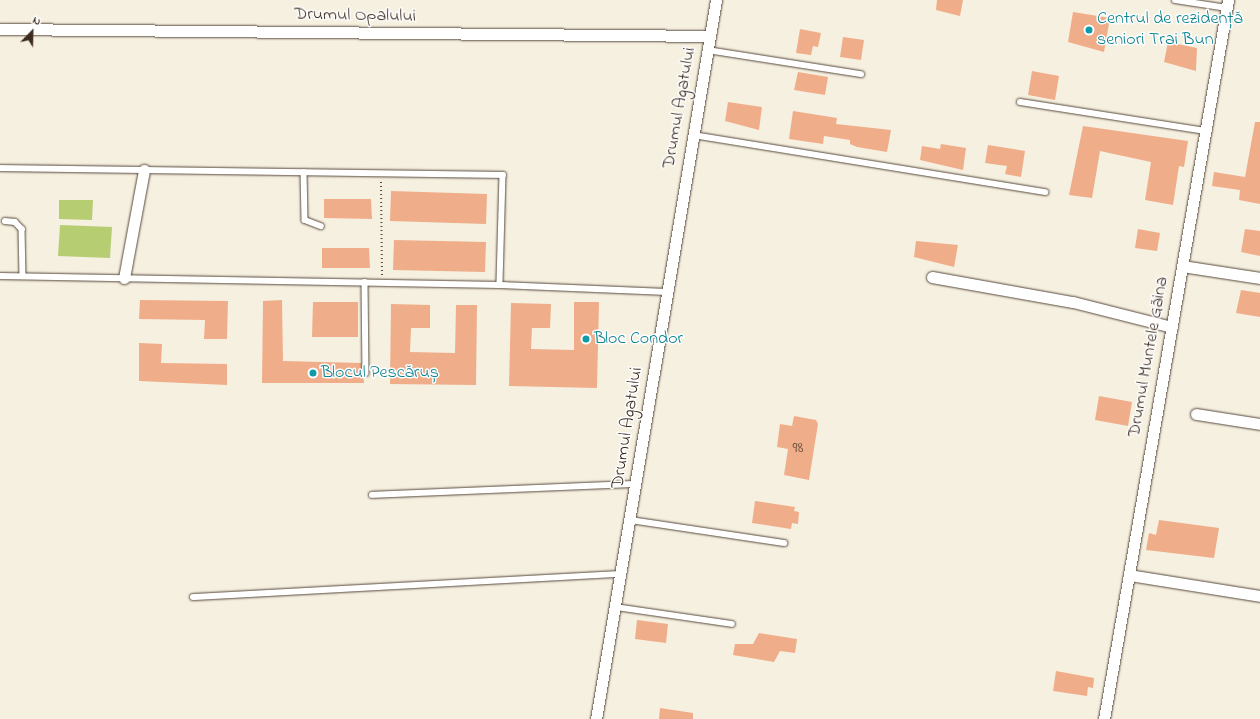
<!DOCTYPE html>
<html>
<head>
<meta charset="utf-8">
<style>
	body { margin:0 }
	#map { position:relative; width:1260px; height:719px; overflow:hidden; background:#f6f0e0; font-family:"Indie Flower",sans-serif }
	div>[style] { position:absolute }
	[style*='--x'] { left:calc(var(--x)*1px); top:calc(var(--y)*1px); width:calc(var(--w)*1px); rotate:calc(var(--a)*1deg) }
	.green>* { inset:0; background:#b6cd72 }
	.building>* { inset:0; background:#f0ad8a }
	.path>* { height:2px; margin-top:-1px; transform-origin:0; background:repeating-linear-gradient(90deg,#57483b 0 1px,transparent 0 4px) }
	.roads { filter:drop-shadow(0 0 1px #57483b) drop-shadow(0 0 1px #57483b) }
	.service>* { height:5.5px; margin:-2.75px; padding:0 2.75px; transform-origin:2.75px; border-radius:2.75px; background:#fff }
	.minor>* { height:11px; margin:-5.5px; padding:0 5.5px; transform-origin:5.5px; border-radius:5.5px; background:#fff }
	.dots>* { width:11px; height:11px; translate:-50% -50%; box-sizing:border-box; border:2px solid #fff; border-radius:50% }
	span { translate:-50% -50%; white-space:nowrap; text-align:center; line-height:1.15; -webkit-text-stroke:3px #fff; paint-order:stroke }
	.number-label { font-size:16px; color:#684b39 }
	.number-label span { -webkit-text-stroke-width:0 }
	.street-label { font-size:18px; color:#3b2a1e }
	.culture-label { font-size:18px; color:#0d838f }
	.left { translate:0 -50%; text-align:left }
	.north { position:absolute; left:12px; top:12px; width:40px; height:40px; -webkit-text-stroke:3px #fff; paint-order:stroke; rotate:23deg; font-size:11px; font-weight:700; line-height:16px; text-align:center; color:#3b2a1e }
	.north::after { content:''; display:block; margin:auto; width:14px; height:18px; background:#3b2a1e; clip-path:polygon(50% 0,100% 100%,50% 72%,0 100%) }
</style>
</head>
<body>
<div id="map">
	<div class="green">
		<i style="clip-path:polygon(59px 200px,93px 200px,92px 220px,59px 219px)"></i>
		<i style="clip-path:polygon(60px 225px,112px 227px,110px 258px,58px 256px)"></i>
	</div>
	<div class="building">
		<i style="clip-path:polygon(937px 0,963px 0,960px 16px,936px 10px)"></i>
		<i style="clip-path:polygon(1073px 12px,1110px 18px,1104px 52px,1068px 42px)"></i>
		<i style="clip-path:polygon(800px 29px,821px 33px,818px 47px,813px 46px,811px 55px,796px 53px)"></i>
		<i style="clip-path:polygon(843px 37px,864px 40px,861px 60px,840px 57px)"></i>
		<i style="clip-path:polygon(1168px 42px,1197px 48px,1196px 71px,1164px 62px)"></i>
		<i style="clip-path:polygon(1032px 71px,1059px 76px,1055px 100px,1028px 95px)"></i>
		<i style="clip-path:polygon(798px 72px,828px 77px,825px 95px,794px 90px)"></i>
		<i style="clip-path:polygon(728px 102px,762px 107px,759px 130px,725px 121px)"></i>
		<i style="clip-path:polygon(793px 111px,837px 118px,836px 124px,891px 130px,887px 152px,857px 147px,850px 144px,850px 140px,824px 136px,823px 144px,789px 139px)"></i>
		<i style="clip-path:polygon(1255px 122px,1260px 122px,1260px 204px,1239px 200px,1240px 190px,1212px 186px,1214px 172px,1245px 177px)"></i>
		<i style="clip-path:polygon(1083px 126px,1188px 141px,1184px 167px,1179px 166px,1173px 205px,1145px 200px,1151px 162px,1100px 151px,1092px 198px,1069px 195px)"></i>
		<i style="clip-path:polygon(941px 144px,966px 148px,963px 170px,920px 160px,922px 146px,940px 149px)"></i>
		<i style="clip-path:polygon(988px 145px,1025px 151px,1021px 177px,1005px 174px,1007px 166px,985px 163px)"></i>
		<i style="clip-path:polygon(391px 191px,487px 194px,486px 224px,390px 221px)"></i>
		<i style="clip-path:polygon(324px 199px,371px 199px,372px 219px,324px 218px)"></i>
		<i style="clip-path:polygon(1138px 229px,1160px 233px,1157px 251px,1135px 248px)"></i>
		<i style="clip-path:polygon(1245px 229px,1260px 231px,1260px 256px,1241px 252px)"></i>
		<i style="clip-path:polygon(394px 240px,486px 242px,485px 272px,393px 270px)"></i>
		<i style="clip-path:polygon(916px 241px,958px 245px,954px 267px,914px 257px)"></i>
		<i style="clip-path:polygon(322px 248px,369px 248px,370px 268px,322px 268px)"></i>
		<i style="clip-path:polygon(1241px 290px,1260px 293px,1260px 317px,1236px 313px)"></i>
		<i style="clip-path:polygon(140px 300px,228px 301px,227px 339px,204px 339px,205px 320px,139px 319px)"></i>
		<i style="clip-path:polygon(282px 300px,283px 361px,362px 363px,364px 383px,262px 383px,263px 301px)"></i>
		<i style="clip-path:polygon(313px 302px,358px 302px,358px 337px,312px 337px)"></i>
		<i style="clip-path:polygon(574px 302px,599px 302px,597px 388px,509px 386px,511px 303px,551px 304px,550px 328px,532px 328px,531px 349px,574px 350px)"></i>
		<i style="clip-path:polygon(391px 304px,430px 305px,430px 328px,411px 328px,410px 352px,455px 353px,456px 305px,477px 305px,476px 385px,390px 384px)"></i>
		<i style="clip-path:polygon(139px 343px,162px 344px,161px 363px,227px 364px,227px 385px,139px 381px)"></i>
		<i style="clip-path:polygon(1099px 396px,1132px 402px,1128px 426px,1095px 420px)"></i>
		<i style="clip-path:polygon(794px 416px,816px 420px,818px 424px,809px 480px,784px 475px,788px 449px,777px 447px,780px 424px,792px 426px)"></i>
		<i style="clip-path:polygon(755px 501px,795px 507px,794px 511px,799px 512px,798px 524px,792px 523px,791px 529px,752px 523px)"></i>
		<i style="clip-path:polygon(1159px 520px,1219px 528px,1214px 558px,1146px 550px,1149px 533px,1156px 535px)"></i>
		<i style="clip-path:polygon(637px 620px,668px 624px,666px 643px,635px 639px)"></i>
		<i style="clip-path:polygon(759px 633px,797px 639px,795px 653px,780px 651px,774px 662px,733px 655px,735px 644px,753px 644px)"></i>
		<i style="clip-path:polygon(1056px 671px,1094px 678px,1093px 688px,1088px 687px,1087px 696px,1053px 691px)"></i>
		<i style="clip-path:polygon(660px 708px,693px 713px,693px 719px,659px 719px)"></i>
	</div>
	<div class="path">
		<i style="--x:381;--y:182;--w:93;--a:89.4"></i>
	</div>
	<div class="roads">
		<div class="service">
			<i style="--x:1175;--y:0;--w:53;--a:8.7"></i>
			<i style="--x:707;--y:50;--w:156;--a:8.9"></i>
			<i style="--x:1020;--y:102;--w:188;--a:8.9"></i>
			<i style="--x:693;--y:135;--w:357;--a:9.2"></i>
			<i style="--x:0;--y:168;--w:503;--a:0.8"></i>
			<i style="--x:503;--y:175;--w:110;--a:91.6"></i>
			<i style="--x:304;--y:172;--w:48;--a:88.8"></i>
			<i style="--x:305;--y:220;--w:17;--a:21"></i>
			<i style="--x:5;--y:221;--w:10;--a:6"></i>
			<i style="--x:15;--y:222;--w:10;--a:45"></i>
			<i style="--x:22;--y:229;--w:47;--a:88.8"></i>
			<i style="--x:0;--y:276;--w:500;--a:1.03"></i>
			<i style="--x:500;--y:285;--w:167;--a:2.4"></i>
			<i style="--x:365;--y:282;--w:91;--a:89.4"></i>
			<i style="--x:372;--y:495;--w:264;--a:-2.4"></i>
			<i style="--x:630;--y:520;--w:156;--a:8.5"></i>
			<i style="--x:193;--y:597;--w:429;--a:-3.1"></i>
			<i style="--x:616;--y:607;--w:117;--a:8.3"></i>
		</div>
		<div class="minor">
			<i style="--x:0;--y:29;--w:710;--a:0.56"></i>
			<i style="--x:1182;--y:266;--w:79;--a:8.7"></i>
			<i style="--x:932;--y:277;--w:143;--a:10.1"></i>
			<i style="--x:1073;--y:302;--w:102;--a:14.2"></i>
			<i style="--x:124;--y:278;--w:110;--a:-79.5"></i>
			<i style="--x:1196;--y:414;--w:65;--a:8.9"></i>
			<i style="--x:1129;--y:575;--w:133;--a:9.1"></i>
			<i style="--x:596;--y:719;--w:729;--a:-80.52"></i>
			<i style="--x:1104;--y:719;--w:730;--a:-80.21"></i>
		</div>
	</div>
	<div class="dots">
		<i style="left:1089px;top:30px;background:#0f9aa8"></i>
		<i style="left:586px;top:339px;background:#0f9aa8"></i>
		<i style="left:313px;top:373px;background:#0f9aa8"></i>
	</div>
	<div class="number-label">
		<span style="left:798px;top:448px">98</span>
	</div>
	<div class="street-label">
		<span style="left:355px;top:16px;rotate:1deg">Drumul Opalului</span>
		<span style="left:680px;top:108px;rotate:-80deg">Drumul Agatului</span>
		<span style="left:1149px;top:357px;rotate:-80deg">Drumul Muntele Găina</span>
		<span style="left:628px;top:428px;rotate:-81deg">Drumul Agatului</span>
	</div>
	<div class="culture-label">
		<span class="left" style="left:1097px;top:30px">Centrul de rezidență<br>seniori Trai Bun</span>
		<span class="left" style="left:594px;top:339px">Bloc Condor</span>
		<span class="left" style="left:321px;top:373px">Blocul Pescăruș</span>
	</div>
	<div class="north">N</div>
</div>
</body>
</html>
